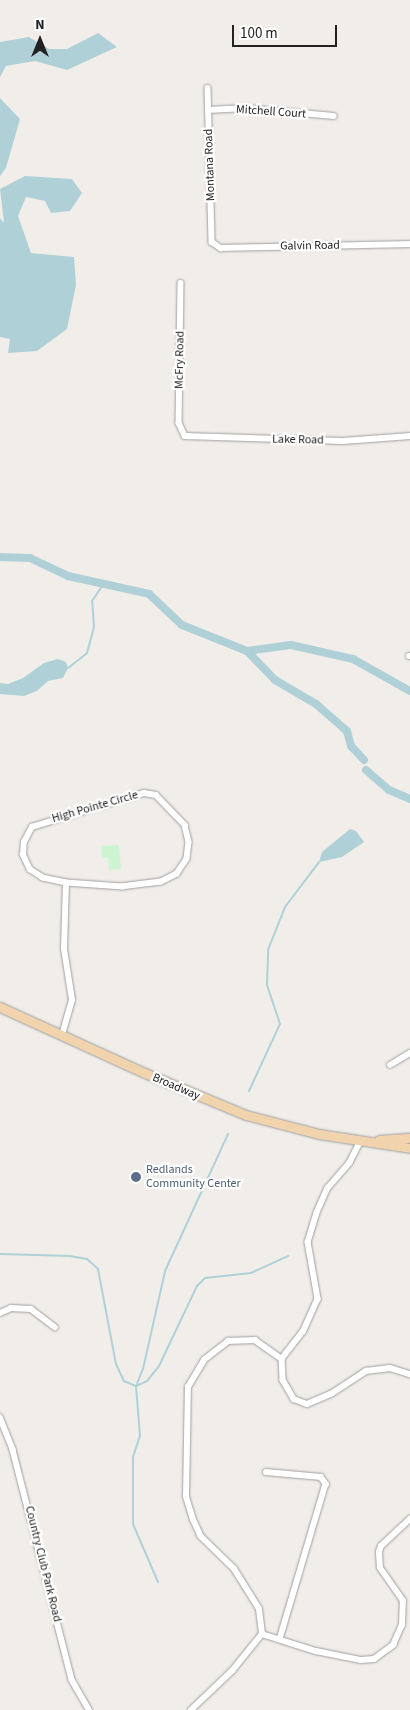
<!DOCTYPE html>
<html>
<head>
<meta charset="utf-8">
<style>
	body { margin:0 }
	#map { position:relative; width:410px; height:1710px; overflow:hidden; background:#f1eeea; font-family:"Source Sans 3",sans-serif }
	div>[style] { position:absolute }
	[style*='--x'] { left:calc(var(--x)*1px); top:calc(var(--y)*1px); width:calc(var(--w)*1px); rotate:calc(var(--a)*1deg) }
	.park>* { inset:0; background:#cdf4d0 }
	.water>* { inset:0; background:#b0d0d8 }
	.stream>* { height:2px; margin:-1px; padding:0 1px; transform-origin:1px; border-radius:1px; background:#b0d0d8 }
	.canal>* { height:8px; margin:-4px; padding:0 4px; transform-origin:4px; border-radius:4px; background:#b0d0d8 }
	.roads { filter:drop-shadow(0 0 1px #9f9f9f) drop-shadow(0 0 1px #9f9f9f) }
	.minor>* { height:5.5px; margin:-2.75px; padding:0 2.75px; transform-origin:2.75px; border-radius:2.75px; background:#fff }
	.primary>* { height:9px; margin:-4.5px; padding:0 4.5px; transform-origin:4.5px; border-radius:4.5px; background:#f1d3ae }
	.dots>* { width:14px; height:14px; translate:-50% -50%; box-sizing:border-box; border:2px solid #fff; border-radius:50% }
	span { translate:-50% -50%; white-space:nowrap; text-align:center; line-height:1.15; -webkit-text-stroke:4.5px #fff; paint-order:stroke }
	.street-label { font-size:12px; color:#222 }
	.service-label { font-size:12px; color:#4e5e75 }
	.left { translate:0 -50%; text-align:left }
	.north { position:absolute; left:15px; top:15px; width:50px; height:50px; -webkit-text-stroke:4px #fff; paint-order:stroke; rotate:0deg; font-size:14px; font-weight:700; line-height:20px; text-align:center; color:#222 }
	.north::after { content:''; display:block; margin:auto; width:18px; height:22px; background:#222; clip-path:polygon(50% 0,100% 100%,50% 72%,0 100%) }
	.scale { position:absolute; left:232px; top:25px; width:105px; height:22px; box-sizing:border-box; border:2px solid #222; border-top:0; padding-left:6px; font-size:15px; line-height:18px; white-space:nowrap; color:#222; -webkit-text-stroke:4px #fff; paint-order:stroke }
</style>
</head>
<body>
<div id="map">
	<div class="park">
		<i style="clip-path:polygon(119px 845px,121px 869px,109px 870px,108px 858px,102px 858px,101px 846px)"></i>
	</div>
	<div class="water">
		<i style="clip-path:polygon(98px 33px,117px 47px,67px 70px,35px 61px,6px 66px,0 77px,0 42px,29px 37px,49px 49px,67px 49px)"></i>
		<i style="clip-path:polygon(0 98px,20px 119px,6px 168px,0 176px)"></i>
		<i style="clip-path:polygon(25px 176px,72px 179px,82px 193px,70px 211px,51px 213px,45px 201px,26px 197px,18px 216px,31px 253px,74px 257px,76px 285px,67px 329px,37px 351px,8px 353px,10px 339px,0 337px,0 218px,4px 223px,0 189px)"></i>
		<i style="clip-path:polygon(58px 659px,66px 662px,68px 668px,63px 678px,48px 681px,37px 691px,24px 696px,0 694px,0 683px,8px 684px,23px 678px,44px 663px)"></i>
		<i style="clip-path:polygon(350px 829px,356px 831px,364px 842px,342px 857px,319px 862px,322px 852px)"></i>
	</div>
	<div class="stream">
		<i style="--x:68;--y:668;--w:24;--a:-38"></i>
		<i style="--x:87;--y:653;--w:27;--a:-75"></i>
		<i style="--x:94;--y:627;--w:26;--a:-94"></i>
		<i style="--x:92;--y:601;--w:18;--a:-56"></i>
		<i style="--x:249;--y:1091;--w:74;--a:-65.2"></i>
		<i style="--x:280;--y:1024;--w:41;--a:-108.4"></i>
		<i style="--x:267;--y:985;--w:35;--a:-88"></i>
		<i style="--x:268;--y:950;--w:46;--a:-68.4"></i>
		<i style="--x:285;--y:907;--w:56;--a:-52.9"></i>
		<i style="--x:0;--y:1254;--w:70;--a:1.6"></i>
		<i style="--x:70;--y:1256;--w:17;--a:10"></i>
		<i style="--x:87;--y:1259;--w:15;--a:42"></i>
		<i style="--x:98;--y:1269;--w:97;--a:79.3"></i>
		<i style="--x:116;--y:1364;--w:19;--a:65"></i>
		<i style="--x:124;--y:1381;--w:13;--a:23"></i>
		<i style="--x:136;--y:1386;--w:12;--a:-24"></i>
		<i style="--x:147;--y:1381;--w:19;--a:-51"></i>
		<i style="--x:159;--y:1366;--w:89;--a:-64.6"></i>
		<i style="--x:197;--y:1286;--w:11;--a:-45"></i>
		<i style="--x:205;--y:1278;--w:46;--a:-6.2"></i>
		<i style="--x:251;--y:1273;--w:41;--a:-24.7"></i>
		<i style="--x:158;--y:1582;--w:63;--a:-113.3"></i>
		<i style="--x:133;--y:1524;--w:67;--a:-90"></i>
		<i style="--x:133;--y:1457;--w:22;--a:-72"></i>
		<i style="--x:140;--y:1436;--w:50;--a:-94.6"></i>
		<i style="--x:136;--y:1386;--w:18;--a:-68"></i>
		<i style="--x:143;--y:1369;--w:100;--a:-77.3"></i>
		<i style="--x:165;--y:1271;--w:151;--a:-65.3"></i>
	</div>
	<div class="canal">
		<i style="--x:0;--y:557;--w:30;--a:2"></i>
		<i style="--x:30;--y:558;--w:42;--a:25.3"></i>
		<i style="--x:68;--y:576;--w:83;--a:12.5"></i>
		<i style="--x:149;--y:594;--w:45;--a:43.2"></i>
		<i style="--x:182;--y:625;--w:70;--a:21.8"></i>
		<i style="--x:247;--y:651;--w:44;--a:-7.8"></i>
		<i style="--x:291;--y:645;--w:64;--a:12.7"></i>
		<i style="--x:353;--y:659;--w:65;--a:29.3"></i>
		<i style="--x:247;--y:651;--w:40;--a:46"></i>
		<i style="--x:275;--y:680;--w:48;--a:30.3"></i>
		<i style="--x:316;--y:704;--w:41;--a:41.1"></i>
		<i style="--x:347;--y:731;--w:16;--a:75"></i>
		<i style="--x:351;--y:746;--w:19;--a:47"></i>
		<i style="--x:366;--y:770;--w:30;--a:41"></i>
		<i style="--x:389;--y:790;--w:23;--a:23"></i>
	</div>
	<div class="roads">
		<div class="minor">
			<i style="--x:208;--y:88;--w:154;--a:88.5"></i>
			<i style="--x:212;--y:242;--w:11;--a:34"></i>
			<i style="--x:221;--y:248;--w:189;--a:-1.2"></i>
			<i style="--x:208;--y:110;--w:37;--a:-3"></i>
			<i style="--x:245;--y:108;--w:89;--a:5.1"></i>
			<i style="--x:181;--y:283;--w:140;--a:90.8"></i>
			<i style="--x:179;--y:423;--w:14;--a:65"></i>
			<i style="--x:185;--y:436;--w:158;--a:1.8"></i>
			<i style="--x:343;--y:441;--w:67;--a:-4.3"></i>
			<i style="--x:409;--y:656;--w:1;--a:0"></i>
			<i style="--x:144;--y:793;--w:12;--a:9"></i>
			<i style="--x:156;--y:795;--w:42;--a:46"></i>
			<i style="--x:185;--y:825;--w:17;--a:77"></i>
			<i style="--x:189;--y:842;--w:17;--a:97"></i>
			<i style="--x:187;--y:859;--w:18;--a:124"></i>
			<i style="--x:177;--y:874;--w:18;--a:153"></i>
			<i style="--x:161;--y:882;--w:38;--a:173"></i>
			<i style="--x:123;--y:887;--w:57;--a:-176"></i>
			<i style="--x:66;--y:883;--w:24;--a:-168"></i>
			<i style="--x:43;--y:878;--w:15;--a:-148"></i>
			<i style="--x:30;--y:870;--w:17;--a:-115"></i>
			<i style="--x:23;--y:855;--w:13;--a:-86"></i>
			<i style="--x:24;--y:842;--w:17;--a:-62"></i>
			<i style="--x:32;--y:827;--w:117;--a:-16.9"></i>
			<i style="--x:62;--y:1035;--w:36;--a:-74"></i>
			<i style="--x:72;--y:1000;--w:52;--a:-98.9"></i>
			<i style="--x:64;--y:949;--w:66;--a:-88.3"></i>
			<i style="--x:390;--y:1065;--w:23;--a:-31"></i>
			<i style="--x:361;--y:1141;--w:25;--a:117"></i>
			<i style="--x:350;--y:1163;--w:33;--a:131"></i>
			<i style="--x:328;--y:1188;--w:27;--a:114"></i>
			<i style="--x:317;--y:1213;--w:30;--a:107"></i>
			<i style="--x:308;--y:1242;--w:58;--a:80"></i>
			<i style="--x:318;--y:1299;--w:36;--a:114"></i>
			<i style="--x:303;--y:1332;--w:34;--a:128"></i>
			<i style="--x:282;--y:1359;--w:21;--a:87"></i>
			<i style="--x:283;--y:1380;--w:22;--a:60"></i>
			<i style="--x:294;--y:1399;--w:14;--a:21"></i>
			<i style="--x:307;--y:1404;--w:26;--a:-23"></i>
			<i style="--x:331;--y:1394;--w:42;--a:-33.3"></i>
			<i style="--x:366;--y:1371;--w:24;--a:-7"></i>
			<i style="--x:390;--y:1368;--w:21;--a:17"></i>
			<i style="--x:0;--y:1313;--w:12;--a:-24"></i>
			<i style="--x:11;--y:1308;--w:20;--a:3"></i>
			<i style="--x:31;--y:1309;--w:30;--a:37"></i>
			<i style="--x:0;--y:1417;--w:35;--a:68"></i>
			<i style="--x:13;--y:1450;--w:237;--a:75.6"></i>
			<i style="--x:72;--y:1680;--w:34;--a:60"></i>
			<i style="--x:266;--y:1472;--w:55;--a:5.2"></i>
			<i style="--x:321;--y:1477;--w:9;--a:54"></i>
			<i style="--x:326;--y:1484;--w:162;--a:106.5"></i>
			<i style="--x:262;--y:1634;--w:25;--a:-97"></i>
			<i style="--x:259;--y:1609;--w:47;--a:-122"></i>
			<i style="--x:234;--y:1569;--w:46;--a:-135.9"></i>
			<i style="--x:201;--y:1537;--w:19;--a:-115"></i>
			<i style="--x:193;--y:1520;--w:24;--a:-107"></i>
			<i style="--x:186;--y:1497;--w:110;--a:-89"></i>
			<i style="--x:188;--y:1387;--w:31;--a:-59"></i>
			<i style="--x:204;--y:1360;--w:31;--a:-38"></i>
			<i style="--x:228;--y:1341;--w:27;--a:-2"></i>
			<i style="--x:255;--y:1340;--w:33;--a:35"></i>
			<i style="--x:191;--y:1710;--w:57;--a:-43.6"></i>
			<i style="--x:232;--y:1671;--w:48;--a:-51"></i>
			<i style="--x:262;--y:1634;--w:57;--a:17.5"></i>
			<i style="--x:316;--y:1651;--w:46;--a:11.3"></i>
			<i style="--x:361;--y:1660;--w:13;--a:-4"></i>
			<i style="--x:374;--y:1659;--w:24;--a:-36"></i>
			<i style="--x:393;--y:1645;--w:22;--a:-66"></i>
			<i style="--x:402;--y:1625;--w:24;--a:-88"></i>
			<i style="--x:403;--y:1601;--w:40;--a:-124.9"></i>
			<i style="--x:380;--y:1568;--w:16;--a:-94"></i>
			<i style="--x:379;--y:1552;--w:6;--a:-72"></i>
			<i style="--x:381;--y:1546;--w:40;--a:-43"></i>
		</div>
		<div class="primary">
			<i style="--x:0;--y:1007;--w:159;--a:24.5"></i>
			<i style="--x:145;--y:1073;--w:109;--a:22.6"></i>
			<i style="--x:246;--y:1115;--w:75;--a:14.6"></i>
			<i style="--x:319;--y:1134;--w:92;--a:8.7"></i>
			<i style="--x:379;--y:1140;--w:31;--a:-4"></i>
		</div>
	</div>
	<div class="dots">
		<i style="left:136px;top:1177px;background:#5c6f8a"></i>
	</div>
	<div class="street-label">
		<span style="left:271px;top:112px;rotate:4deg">Mitchell Court</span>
		<span style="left:210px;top:165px;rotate:-92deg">Montana Road</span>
		<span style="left:310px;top:246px;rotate:-1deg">Galvin Road</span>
		<span style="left:180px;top:360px;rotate:-89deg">McFry Road</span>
		<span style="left:298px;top:440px;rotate:1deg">Lake Road</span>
		<span style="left:95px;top:807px;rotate:-16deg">High Pointe Circle</span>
		<span style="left:176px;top:1087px;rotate:23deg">Broadway</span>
		<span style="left:43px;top:1564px;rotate:76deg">Country Club Park Road</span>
	</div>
	<div class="service-label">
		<span class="left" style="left:146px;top:1177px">Redlands<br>Community Center</span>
	</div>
	<div class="north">N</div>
	<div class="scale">100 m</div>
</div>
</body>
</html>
